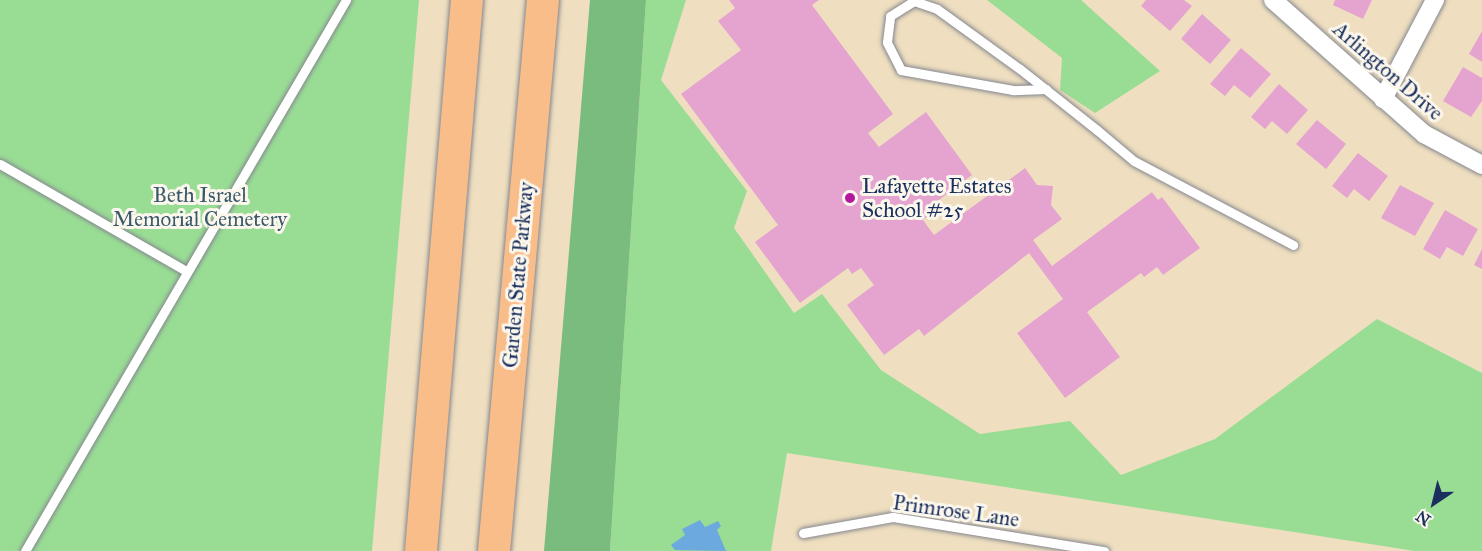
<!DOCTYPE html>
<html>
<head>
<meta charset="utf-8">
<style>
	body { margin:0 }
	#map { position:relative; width:1482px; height:551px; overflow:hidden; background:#efdfc0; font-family:"IM FELL Great Primer",serif }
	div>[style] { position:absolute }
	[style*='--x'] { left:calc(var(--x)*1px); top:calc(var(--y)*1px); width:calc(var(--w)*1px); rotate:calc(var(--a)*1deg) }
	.green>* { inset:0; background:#99dd95 }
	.forest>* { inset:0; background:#7abc7e }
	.water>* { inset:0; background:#6ca9de }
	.building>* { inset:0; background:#e5a4cf }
	.roads { filter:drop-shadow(0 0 2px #85878f) drop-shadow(0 0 2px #85878f) }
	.service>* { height:9px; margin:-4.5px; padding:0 4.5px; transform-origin:4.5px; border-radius:4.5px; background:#fff }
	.minor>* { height:18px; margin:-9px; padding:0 9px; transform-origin:9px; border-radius:9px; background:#fff }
	.motorway>* { height:32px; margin:-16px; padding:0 16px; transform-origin:16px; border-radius:16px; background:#f8bd89 }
	.dots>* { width:16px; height:16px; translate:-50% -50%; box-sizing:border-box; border:3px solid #fbf7ec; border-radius:50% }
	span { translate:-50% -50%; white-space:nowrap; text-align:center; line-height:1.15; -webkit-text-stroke:6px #fbf7ec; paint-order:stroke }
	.street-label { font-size:21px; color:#1b2f5e }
	.poi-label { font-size:21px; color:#1b2f5e }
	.left { translate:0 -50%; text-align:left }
	.park-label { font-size:21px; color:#3a5a6c }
	.north { position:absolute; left:1404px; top:473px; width:60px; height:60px; -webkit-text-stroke:4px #fbf7ec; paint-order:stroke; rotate:215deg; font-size:16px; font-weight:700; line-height:24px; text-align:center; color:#1b2f5e }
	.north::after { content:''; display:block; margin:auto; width:21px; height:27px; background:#1b2f5e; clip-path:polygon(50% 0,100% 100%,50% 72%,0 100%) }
</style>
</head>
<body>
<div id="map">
	<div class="green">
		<i style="clip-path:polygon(0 0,419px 0,372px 551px,0 551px)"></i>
		<i style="clip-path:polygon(646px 0,686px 0,661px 80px,747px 191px,734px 228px,794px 313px,822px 294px,881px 370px,980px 434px,1070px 421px,1121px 475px,1215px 439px,1377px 319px,1482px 373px,1482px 551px,1415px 551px,787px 453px,771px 551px,610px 551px)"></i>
		<i style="clip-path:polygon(987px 0,1081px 0,1160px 71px,1095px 113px,1060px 90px,1062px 58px)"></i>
	</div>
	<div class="forest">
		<i style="clip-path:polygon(590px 0,646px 0,610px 551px,544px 551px)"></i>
	</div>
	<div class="water">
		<i style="clip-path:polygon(700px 520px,705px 527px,718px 521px,721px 526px,717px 530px,726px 551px,675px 550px,671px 545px,685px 535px,682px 529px)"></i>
	</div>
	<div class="building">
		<i style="clip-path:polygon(729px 0,819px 0,812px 5px,893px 114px,868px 133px,879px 147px,926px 112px,972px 175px,927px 209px,931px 214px,923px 220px,934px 235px,1025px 168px,1037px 185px,1053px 186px,1051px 205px,1062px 219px,1033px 240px,1052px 266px,1152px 192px,1158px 200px,1162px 197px,1200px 248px,1163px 275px,1157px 267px,1144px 277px,1141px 273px,1087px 312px,1120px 357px,1065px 398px,1017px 333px,1063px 299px,1029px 253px,924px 336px,919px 329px,884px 355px,847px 305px,874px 285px,861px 268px,852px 274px,848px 268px,800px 303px,755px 242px,778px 225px,681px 94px,741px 50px,718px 21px,735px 8px)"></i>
		<i style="clip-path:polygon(1146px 0,1184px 0,1192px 6px,1170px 31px,1141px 6px)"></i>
		<i style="clip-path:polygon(1335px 0,1372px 0,1363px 19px,1333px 5px)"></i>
		<i style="clip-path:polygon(1202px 14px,1231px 40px,1210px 64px,1181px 39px)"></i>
		<i style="clip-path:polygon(1482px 31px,1482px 62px,1469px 54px)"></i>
		<i style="clip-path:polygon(1241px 48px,1271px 74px,1250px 98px,1234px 85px,1225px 96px,1210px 84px)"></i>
		<i style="clip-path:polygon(1463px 67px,1482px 78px,1482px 101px,1471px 117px,1443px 101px)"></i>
		<i style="clip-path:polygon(1279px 84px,1308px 110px,1287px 134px,1272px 121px,1265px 129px,1251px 117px)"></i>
		<i style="clip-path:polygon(1317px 120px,1346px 144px,1326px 169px,1296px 144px)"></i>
		<i style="clip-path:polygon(1358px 153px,1388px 176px,1369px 201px,1354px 189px,1347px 198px,1332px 186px)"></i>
		<i style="clip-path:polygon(1400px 185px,1434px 203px,1415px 236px,1381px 218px)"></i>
		<i style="clip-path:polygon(1445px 210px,1478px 229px,1463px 256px,1447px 247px,1440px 259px,1423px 249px)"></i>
		<i style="clip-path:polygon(1482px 249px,1482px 269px,1474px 265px)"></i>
	</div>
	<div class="roads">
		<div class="service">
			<i style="--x:1046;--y:89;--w:33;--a:178"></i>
			<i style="--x:1013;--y:90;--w:114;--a:-169.9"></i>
			<i style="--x:901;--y:70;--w:31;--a:-117"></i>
			<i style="--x:887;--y:42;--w:26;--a:-83"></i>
			<i style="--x:890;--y:16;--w:28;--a:-32"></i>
			<i style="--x:914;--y:1;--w:24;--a:19"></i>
			<i style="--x:937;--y:9;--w:102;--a:35.9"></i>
			<i style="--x:1020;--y:69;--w:98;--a:38.4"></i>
			<i style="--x:1097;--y:130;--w:48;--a:40"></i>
			<i style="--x:1134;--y:161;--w:180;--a:27.8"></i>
			<i style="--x:0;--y:164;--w:215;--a:29.9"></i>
			<i style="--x:803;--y:533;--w:91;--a:-10.1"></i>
			<i style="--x:893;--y:517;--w:214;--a:9.2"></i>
			<i style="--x:25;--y:551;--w:638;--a:-59.78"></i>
		</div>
		<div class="minor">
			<i style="--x:1273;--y:0;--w:202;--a:41.6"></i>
			<i style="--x:1424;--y:134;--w:66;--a:28.1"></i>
			<i style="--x:1383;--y:99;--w:112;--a:-62.3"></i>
		</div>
		<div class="motorway">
			<i style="--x:421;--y:551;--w:553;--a:-85.23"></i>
			<i style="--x:494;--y:551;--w:553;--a:-84.92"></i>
		</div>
	</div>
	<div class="dots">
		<i style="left:850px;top:198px;background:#b5179e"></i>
	</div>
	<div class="street-label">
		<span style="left:1388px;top:71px;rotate:41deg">Arlington Drive</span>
		<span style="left:518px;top:275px;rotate:-85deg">Garden State Parkway</span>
		<span style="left:956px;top:511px;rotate:8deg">Primrose Lane</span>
	</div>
	<div class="poi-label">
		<span class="left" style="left:862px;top:198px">Lafayette Estates<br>School #25</span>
	</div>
	<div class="park-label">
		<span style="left:200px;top:207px">Beth Israel<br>Memorial Cemetery</span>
	</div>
	<div class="north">N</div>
</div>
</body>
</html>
